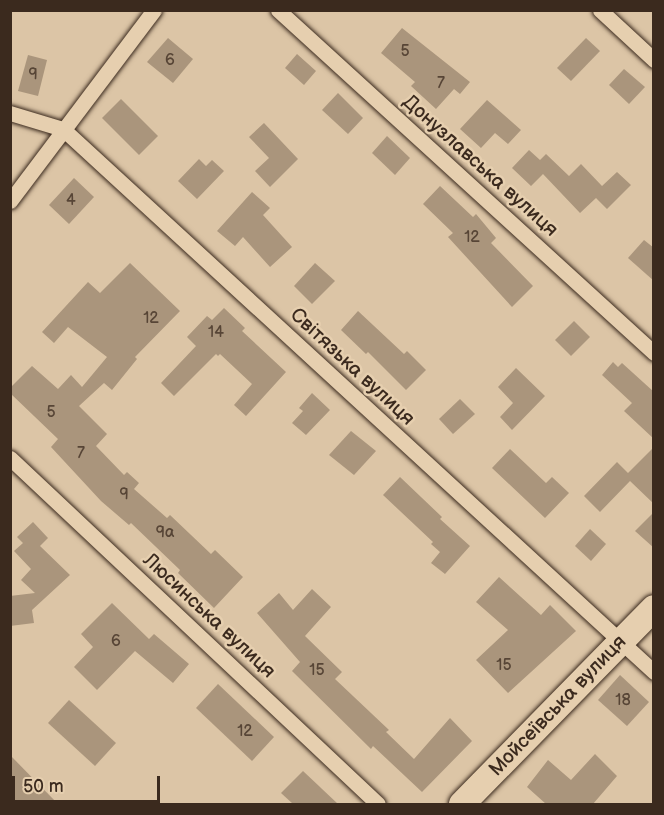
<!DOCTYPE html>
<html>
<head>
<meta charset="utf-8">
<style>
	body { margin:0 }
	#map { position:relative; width:664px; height:815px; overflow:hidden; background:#dcc5a6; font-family:"Balsamiq Sans",sans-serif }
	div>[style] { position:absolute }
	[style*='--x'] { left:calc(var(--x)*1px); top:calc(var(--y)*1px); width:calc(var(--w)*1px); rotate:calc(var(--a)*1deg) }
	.building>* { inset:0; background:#aa957c }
	.roads { filter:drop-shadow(0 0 2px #3b2a1e) drop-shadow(0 0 2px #3b2a1e) }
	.minor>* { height:15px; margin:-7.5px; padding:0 7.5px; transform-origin:7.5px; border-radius:7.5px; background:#e6cfaf }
	.primary>* { height:26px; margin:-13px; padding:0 13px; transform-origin:13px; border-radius:13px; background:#e6cfaf }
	span { translate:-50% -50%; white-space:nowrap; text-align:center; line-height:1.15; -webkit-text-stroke:5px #e6cfaf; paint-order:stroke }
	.number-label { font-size:16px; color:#574536 }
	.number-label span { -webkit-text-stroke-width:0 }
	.street-label { font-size:20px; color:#3b2a1e }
	.frame { position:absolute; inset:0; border:12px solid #3b2a1e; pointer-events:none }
	.scale { position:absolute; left:12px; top:776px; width:148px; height:27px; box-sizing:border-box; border:3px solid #3b2a1e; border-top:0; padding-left:8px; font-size:18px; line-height:21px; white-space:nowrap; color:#3b2a1e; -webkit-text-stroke:4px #e6cfaf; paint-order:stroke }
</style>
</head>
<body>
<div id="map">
	<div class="building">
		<i style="clip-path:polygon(402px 28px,470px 82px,460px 94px,454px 89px,436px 109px,411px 86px,415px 82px,381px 53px)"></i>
		<i style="clip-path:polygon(168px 38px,193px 59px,173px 83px,147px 62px)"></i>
		<i style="clip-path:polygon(586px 38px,600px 51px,571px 81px,557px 68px)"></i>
		<i style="clip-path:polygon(297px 54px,316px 71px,304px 85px,285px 68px)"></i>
		<i style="clip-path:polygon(28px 55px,47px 60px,38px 96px,18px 91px)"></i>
		<i style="clip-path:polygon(624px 69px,645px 87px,629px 104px,609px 85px)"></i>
		<i style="clip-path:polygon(338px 93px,363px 118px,348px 134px,322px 110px)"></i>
		<i style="clip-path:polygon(121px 99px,158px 136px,139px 155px,102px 118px)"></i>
		<i style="clip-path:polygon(487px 100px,521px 130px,508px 144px,495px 133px,481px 148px,460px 129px)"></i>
		<i style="clip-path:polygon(264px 123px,298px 159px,270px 187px,255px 171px,269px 158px,249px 137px)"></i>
		<i style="clip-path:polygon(387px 136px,410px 158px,395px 175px,372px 153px)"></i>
		<i style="clip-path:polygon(529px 150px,540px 160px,546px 154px,569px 176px,581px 164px,602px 186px,617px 172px,631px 185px,607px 209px,596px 198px,580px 213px,543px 174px,531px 186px,512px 168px)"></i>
		<i style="clip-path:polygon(199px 159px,206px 166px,212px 160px,224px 171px,197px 199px,178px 181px)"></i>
		<i style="clip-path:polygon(74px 178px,94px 197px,69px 224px,49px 205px)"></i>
		<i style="clip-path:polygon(440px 186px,473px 217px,476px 214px,496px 238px,491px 243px,533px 286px,512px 307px,448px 237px,453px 233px,423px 204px)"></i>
		<i style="clip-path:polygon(252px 192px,270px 208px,263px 215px,292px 247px,270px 267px,243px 237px,235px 246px,217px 231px)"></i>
		<i style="clip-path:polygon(644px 240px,654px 248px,654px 281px,628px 258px)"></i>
		<i style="clip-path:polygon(130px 263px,180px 311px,135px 357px,137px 359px,112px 390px,104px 383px,79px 406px,107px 434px,96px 446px,124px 475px,127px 472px,139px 483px,134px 489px,167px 518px,170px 515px,211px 554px,215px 550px,243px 577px,214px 608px,178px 573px,180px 570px,131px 523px,129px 525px,101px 501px,51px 447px,58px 439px,10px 393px,10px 388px,32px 366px,58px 389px,71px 375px,82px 387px,107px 357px,68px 327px,54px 343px,42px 332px,88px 282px,100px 293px)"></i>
		<i style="clip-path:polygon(315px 263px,335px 281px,312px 304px,294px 286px)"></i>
		<i style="clip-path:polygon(224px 308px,245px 328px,242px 331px,286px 372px,246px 416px,234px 405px,252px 384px,220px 354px,218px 356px,216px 354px,174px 396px,161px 383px,196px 346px,187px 337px,207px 316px,212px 320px)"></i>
		<i style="clip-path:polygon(358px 311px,404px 354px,407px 351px,426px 370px,406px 390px,368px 352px,366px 354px,341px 330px)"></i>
		<i style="clip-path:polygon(574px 321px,590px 337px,571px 356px,555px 340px)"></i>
		<i style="clip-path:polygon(613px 362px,618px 367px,622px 363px,654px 392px,654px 439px,624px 411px,632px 403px,602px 375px)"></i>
		<i style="clip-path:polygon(516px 368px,545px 396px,512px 430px,500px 417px,513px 403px,498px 387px)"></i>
		<i style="clip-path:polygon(312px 393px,330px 410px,306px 435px,292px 423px,303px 411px,299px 408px)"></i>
		<i style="clip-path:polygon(460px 399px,475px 414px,453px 434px,439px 419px)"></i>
		<i style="clip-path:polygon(351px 431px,376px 451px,354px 475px,329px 455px)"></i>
		<i style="clip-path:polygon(654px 447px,654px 504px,630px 481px,600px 512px,584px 496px,617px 462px,628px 473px)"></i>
		<i style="clip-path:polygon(510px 449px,546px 483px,552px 477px,569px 493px,545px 518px,492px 468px)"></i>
		<i style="clip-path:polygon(400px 477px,442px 517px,440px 519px,470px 546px,445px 574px,431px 563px,440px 552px,431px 544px,433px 542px,383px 495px)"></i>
		<i style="clip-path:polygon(654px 512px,654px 548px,635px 531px)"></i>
		<i style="clip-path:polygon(33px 522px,48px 538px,40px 546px,70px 575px,32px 610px,34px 623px,10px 626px,10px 596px,35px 593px,21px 580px,31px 569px,14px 551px,23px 543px,17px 537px)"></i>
		<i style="clip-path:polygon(590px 529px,606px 544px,591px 561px,575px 546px)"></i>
		<i style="clip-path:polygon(499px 577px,541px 615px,550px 605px,576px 631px,508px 693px,476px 660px,508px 630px,476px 602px)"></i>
		<i style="clip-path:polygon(312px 589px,331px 607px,305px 636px,342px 672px,335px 679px,389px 730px,386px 732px,414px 759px,450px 718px,472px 741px,422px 792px,373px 746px,371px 749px,292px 671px,300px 662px,257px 613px,279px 593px,293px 610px)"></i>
		<i style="clip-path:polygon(112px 603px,149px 639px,154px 634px,189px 664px,173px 683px,135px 651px,97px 690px,74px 667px,93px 647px,81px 634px)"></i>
		<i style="clip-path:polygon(620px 675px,649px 702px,627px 726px,598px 700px)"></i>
		<i style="clip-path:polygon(218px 684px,274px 737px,252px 761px,196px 708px)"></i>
		<i style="clip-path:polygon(69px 700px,116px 743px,95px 766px,48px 723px)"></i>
		<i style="clip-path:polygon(595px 754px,617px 776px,593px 804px,546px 804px,527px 787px,548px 760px,571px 780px)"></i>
		<i style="clip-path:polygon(10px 755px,58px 804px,10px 804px)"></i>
		<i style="clip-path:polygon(303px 771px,338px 804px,293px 804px,281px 793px)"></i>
	</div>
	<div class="roads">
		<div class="minor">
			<i style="--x:278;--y:10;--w:509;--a:42.37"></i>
			<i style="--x:600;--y:10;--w:74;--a:42.8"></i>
			<i style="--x:10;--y:113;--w:55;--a:16.8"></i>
			<i style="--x:63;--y:129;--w:803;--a:42.58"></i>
			<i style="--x:10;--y:201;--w:239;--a:-53"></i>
			<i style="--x:10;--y:458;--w:505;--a:43.24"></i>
		</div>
		<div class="primary">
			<i style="--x:462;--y:804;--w:274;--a:-45.6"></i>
		</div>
	</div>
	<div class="number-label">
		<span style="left:405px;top:52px">5</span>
		<span style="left:170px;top:61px">6</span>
		<span style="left:33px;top:75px">9</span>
		<span style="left:441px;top:84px">7</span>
		<span style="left:71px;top:201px">4</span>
		<span style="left:472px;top:238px">12</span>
		<span style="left:151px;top:319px">12</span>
		<span style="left:216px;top:333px">14</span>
		<span style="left:51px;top:413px">5</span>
		<span style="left:81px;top:454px">7</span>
		<span style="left:124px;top:495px">9</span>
		<span style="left:165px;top:533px">9а</span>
		<span style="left:116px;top:642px">6</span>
		<span style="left:504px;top:666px">15</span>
		<span style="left:317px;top:671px">15</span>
		<span style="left:623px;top:701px">18</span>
		<span style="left:245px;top:732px">12</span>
	</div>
	<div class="street-label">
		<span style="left:480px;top:166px;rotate:42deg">Донузлавська вулиця</span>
		<span style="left:352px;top:367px;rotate:43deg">Світязька вулиця</span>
		<span style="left:209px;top:616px;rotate:43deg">Люсинська вулиця</span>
		<span style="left:558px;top:706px;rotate:-46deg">Мойсеївська вулиця</span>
	</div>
	<div class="frame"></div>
	<div class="scale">50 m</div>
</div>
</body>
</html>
